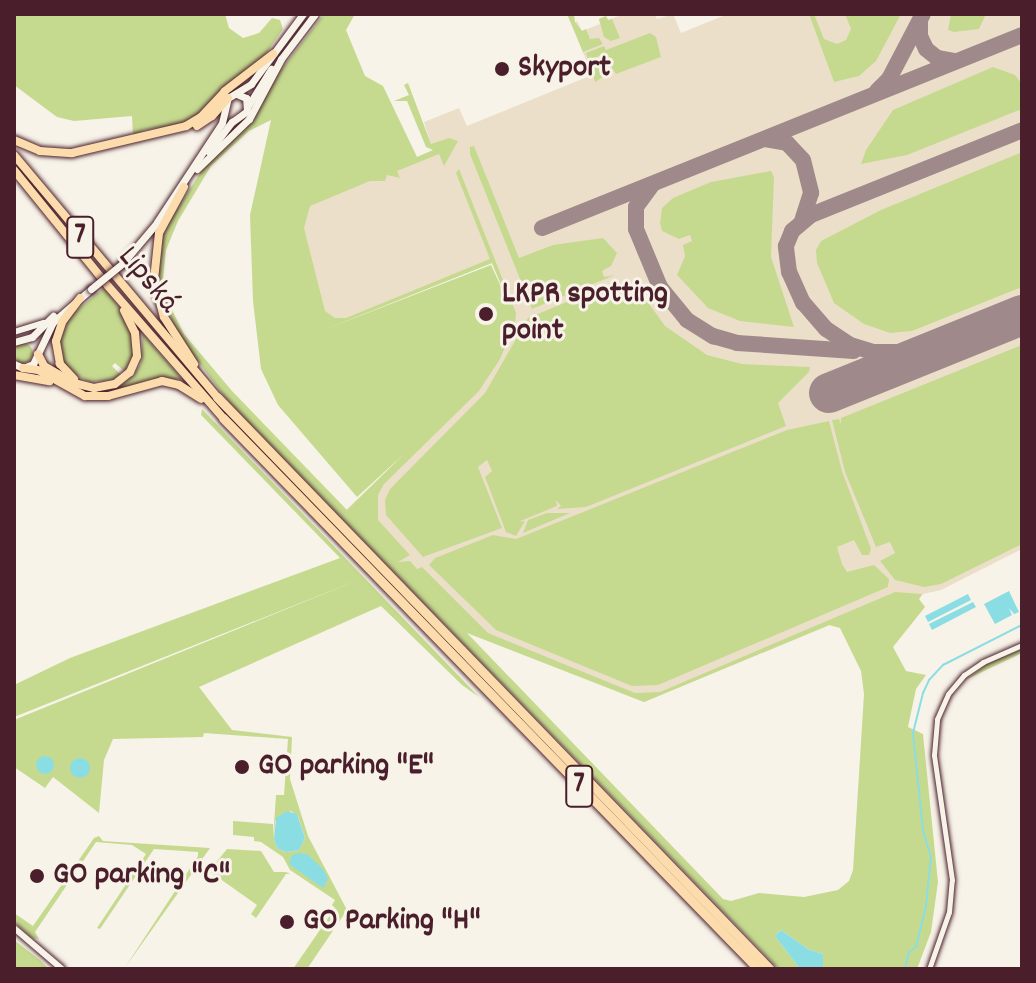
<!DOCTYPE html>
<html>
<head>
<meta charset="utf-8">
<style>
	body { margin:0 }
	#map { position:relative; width:1036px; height:983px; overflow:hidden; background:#f7f3e8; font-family:Dekko,sans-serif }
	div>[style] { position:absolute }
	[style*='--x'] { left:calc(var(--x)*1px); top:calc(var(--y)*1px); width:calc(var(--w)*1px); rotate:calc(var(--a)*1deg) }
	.built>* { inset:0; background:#ecdfca }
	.green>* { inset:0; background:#c5da8f }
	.round { border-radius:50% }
	.water>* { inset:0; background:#8bdde4 }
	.stream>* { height:2px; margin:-1px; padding:0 1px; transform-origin:1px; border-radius:1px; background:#8bdde4 }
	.taxiway>* { height:16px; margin:-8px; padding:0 8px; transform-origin:8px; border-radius:8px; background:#a0898a }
	.runway>* { height:40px; margin:-20px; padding:0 20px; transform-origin:20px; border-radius:20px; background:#a0898a }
	.roads { filter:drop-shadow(0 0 2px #4a1f2b) drop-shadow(0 0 2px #4a1f2b) }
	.minor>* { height:5px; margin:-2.5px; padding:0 2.5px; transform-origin:2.5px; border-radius:2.5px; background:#f7f3e8 }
	.tertiary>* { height:6px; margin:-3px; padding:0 3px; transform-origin:3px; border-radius:3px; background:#f7f3e8 }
	.secondary>* { height:7px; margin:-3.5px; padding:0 3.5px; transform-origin:3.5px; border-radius:3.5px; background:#f7f3e8 }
	.trunk>* { height:8px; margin:-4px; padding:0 4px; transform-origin:4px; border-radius:4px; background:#fcdcac }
	.motorway>* { height:9px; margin:-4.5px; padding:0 4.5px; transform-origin:4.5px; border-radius:4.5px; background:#fcdcac }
	.bridges { filter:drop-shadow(0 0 2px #4a1f2b) drop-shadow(0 0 2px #4a1f2b) }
	.secondary-bridge>* { height:7px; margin:-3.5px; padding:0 3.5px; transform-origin:3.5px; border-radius:3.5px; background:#f7f3e8 }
	.dots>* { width:22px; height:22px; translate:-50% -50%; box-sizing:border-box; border:4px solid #f7f3e8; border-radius:50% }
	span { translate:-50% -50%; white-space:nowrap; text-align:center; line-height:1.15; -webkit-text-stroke:6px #f7f3e8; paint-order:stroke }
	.shield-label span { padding:2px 6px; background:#f7f3e8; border:2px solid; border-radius:6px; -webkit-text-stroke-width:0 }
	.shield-label { font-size:30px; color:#4a1f2b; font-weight:700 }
	.poi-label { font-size:32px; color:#4a1f2b; font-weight:700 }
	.left { translate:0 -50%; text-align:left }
	.street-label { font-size:32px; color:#4a1f2b }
	.frame { position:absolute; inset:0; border:16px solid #4a1f2b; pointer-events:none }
</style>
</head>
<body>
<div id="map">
	<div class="built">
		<i style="clip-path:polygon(624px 14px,655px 14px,657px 19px,673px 14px,681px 33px,728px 14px,1022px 14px,1022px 549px,941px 590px,923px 594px,919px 599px,900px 596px,644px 702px,466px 631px,346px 510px,482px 380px,514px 316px,492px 263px,322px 330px,293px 202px,433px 151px,424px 122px,459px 108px,467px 126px,592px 75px,572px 25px,577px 21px,582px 31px,600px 24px,599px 19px,606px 16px,608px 20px)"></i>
	</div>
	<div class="green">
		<i style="clip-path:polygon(14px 14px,225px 14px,229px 28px,243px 38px,259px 33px,272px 18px,280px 20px,283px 29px,261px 61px,205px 111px,185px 124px,144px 130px,133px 136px,132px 116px,74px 121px,57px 117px,14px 85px)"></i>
		<i style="clip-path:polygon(evenodd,324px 14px,355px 14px,346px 30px,365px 76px,383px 86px,417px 157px,433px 150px,426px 147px,407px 101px,394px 101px,409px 95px,404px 85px,408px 83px,431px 144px,449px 138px,458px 141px,444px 166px,439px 154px,397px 171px,400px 178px,387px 175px,385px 181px,370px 181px,310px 206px,304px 228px,325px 311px,335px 318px,346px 318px,490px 259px,456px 173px,459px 169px,516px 313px,515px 324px,500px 359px,479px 391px,384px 484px,378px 495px,378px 520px,410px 555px,398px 562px,410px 561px,417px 569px,422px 567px,488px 633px,635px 693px,660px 692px,895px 592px,922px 594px,919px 599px,925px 607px,893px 647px,906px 671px,926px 675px,916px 689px,908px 727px,923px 734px,938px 882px,931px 932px,917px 969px,823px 969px,823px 954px,808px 949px,781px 930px,775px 936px,800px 969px,779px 969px,227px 400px,176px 332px,157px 278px,161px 243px,167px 225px,202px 170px,253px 119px,273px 80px,324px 14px,271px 120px,250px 215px,253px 301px,261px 369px,278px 405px,357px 497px,405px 453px,347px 510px,232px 391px,184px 334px,162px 290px,166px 250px,178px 221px,211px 166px,249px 131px,271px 120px,324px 14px,492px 263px,510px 306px,491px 265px,321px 331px,492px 263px,324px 14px,829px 625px,840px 628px,861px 671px,864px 694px,853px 870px,849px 881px,838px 890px,804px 897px,759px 893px,731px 901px,723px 899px,467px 633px,644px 702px,829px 625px)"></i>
		<i style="clip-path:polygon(567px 14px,574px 14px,575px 22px,582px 31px,586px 29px,590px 39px,599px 38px,603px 44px,583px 52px)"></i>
		<i style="clip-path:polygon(809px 14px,814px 14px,824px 39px,837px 44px,846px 40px,851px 29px,845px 14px,901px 14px,876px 61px,859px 76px,834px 82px)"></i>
		<i style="clip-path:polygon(951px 14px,986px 14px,979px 29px,954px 32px,948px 30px)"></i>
		<i style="clip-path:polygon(606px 16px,608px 20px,612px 19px,620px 38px,611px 41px,604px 37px,599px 19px)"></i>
		<i style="clip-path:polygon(650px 33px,656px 37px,661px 57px,616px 74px,603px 54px,597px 57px,603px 77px,595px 82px,586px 53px,604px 46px,606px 50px)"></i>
		<i style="clip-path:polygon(993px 67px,1015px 75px,1022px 84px,1022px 109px,907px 155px,861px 164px,866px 150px,893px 110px)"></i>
		<i style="clip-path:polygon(474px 146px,519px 258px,553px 245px,603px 238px,617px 253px,611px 266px,602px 271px,604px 277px,615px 275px,532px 309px,470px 154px,470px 147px)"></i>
		<i style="clip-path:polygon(1022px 152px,1022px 287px,912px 331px,890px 333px,864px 324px,834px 303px,817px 263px,816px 250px,821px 241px,881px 210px)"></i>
		<i style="clip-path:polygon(771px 171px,774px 177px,771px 257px,794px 327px,740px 321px,708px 308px,677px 275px,685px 256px,683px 245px,692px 241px,690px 235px,679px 239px,662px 231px,660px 223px,662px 208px,673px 198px,711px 182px)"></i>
		<i style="clip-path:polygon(615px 282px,640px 291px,665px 326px,707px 355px,742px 364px,810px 367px,809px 372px,778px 403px,786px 426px,586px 507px,557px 509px,561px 506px,556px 500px,557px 506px,518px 522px,525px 521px,516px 536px,506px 532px,485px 477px,492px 471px,487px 460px,478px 467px,502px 528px,423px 557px,386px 515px,385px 500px,390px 489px,485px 393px,528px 318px)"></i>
		<i style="clip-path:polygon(104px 288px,123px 312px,134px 336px,133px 359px,124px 371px,115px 363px,112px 366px,121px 375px,111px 380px,90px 382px,75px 375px,64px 363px,59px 342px,70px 316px)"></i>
		<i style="clip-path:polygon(143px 334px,182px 379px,152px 379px,116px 390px,134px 375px,141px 363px)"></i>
		<i class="round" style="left:13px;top:343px;width:20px;height:20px"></i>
		<i style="clip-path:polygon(1022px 345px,1022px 544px,941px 584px,924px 587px,895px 580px,880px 561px,895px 553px,890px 542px,876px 547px,845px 472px,832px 420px,839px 419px,841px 424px,841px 418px)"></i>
		<i style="clip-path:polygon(evenodd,202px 409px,479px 697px,462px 685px,381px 606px,199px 687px,232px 730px,292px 737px,290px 779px,308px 836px,347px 910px,307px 969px,293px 969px,335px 908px,332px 905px,335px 900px,290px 870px,283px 857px,261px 842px,254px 841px,254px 837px,233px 835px,233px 821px,273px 824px,273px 838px,276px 795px,284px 795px,288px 739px,204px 733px,203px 737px,113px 739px,104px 760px,99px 813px,53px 777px,45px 788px,14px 767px,14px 720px,363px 578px,14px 717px,14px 685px,70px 658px,340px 558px,201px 415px,202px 409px,291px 811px,298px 816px,305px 838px,299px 850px,287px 852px,278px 849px,274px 840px,275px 821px,291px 811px)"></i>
		<i style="clip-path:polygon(829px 421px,842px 471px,871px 549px,869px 555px,862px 555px,854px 540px,837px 547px,842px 564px,847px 572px,874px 565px,889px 579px,888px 587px,658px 685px,632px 686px,496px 630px,429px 565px,435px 558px,493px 535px,516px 539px,787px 430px)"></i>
		<i style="clip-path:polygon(547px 513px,570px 513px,523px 533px,528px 520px)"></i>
		<i style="clip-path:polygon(1022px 649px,1022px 653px,965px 680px,989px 663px)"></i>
		<i style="clip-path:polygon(99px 836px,103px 841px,210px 848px,124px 969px,198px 856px,198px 852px,154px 849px,100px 929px,97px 928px,146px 854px,132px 845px,96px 842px,35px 932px,39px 939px,32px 938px,14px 922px,14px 913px,33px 926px,94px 838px)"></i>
		<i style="clip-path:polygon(227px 849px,261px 851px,274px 872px,286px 872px,290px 874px,286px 874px,256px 918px,251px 914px,257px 905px,209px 871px)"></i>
		<i style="clip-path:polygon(14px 940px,40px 960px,49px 969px,14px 969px)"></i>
	</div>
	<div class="water">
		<i style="clip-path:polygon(1009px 591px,1019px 612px,1014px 614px,1009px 608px,1012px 615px,995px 624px,984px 604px)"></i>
		<i style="clip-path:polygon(968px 594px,971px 600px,928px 622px,925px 616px)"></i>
		<i style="clip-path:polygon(973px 602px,976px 607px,932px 630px,929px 624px)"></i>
		<i class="round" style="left:36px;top:756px;width:18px;height:18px"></i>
		<i class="round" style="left:70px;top:758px;width:20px;height:20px"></i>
		<i style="clip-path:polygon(287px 811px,297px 814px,305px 838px,299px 850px,287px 852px,278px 849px,274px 840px,276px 818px)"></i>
		<i style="clip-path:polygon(298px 853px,307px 854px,323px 869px,328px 879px,323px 888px,289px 864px,292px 855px)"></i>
		<i style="clip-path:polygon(781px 930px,808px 949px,823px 954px,823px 969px,800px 969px,775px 936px)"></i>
	</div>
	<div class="stream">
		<i style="--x:905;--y:969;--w:17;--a:-77"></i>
		<i style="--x:909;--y:952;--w:9;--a:-36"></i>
		<i style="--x:916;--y:947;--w:42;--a:-76.3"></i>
		<i style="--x:926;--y:906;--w:49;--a:-84.2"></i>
		<i style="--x:931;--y:857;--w:28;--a:-107"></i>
		<i style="--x:923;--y:830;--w:98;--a:-95.9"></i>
		<i style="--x:913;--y:733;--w:41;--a:-76"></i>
		<i style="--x:923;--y:693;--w:14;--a:-65"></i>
		<i style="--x:929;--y:680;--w:21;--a:-47"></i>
		<i style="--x:943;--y:665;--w:89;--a:-26.9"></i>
	</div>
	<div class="taxiway">
		<i style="--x:920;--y:22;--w:14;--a:90"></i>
		<i style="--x:920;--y:36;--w:14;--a:65"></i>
		<i style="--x:926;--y:49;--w:14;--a:39"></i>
		<i style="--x:937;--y:58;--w:17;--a:10"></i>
		<i style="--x:877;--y:91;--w:17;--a:-45"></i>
		<i style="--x:889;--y:79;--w:73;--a:-62.4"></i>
		<i style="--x:765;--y:139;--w:22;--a:10"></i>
		<i style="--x:787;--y:143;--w:23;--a:47"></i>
		<i style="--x:803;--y:160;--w:34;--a:76"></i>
		<i style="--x:811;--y:193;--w:28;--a:108"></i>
		<i style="--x:652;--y:185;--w:27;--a:126"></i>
		<i style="--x:636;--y:207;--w:22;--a:90"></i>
		<i style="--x:636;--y:229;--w:63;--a:67.5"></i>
		<i style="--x:660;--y:287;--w:43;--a:50.7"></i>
		<i style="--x:687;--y:320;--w:31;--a:32"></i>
		<i style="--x:713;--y:336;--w:25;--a:16"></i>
		<i style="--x:737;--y:343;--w:117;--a:3.9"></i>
		<i style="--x:542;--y:228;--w:517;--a:-21.9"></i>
		<i style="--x:986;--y:329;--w:69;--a:160.5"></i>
		<i style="--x:921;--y:352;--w:48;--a:180"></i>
		<i style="--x:873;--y:352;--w:24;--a:-163"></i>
		<i style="--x:850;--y:345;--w:29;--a:-146"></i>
		<i style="--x:826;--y:329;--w:35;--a:-131"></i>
		<i style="--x:803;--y:303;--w:34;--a:-114"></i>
		<i style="--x:789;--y:272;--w:26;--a:-97"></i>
		<i style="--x:786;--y:246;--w:16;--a:-68"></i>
		<i style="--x:792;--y:231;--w:25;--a:-40"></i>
		<i style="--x:811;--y:215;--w:227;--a:-21.9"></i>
	</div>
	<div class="runway">
		<i style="--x:829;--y:393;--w:208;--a:-22"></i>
	</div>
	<div class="roads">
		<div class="minor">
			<i style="--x:929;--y:969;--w:60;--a:-70.7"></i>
			<i style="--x:949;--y:912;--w:32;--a:-85"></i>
			<i style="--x:952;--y:880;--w:126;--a:-98.2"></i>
			<i style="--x:934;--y:755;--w:36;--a:-85"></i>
			<i style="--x:937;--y:719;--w:27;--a:-66"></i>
			<i style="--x:948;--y:694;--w:25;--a:-50"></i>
			<i style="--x:964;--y:675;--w:23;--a:-34"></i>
			<i style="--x:983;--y:662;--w:43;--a:-23.6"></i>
		</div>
		<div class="tertiary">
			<i style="--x:14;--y:332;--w:31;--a:-17"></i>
			<i style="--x:14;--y:928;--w:63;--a:40.5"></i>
		</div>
		<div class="secondary">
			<i style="--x:248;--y:106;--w:44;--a:-58.1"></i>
			<i style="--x:209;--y:152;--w:38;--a:-53"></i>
			<i style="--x:232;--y:122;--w:19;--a:-36"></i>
			<i style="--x:247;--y:111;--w:13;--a:-94"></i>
			<i style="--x:246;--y:98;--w:10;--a:-156"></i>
			<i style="--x:197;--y:169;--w:72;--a:-43.9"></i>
			<i style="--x:249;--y:119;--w:68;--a:-61.9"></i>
			<i style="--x:281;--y:59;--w:56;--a:-52.9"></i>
			<i style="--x:157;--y:222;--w:118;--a:-56.7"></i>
			<i style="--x:222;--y:123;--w:26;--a:-77"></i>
			<i style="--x:228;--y:98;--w:27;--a:-31"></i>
			<i style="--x:251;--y:84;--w:87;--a:-53.4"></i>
			<i style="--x:122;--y:264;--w:57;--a:-49.9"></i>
			<i style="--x:14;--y:342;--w:19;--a:-16"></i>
			<i style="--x:32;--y:337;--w:30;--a:-45"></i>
			<i style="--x:14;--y:364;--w:10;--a:24"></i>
			<i style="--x:23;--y:368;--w:11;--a:-22"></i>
			<i style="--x:33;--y:364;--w:47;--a:-64.5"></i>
			<i style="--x:53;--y:322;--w:50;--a:-41"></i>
		</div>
		<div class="trunk">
			<i style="--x:197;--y:126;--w:18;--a:-34"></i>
			<i style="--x:212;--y:116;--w:24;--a:-48"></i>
			<i style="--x:14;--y:140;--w:28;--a:23"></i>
			<i style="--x:40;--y:151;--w:32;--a:4"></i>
			<i style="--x:72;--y:153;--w:117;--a:-13.3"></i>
			<i style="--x:186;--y:126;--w:17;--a:-31"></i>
			<i style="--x:201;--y:117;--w:35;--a:-47"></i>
			<i style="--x:225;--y:91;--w:61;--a:-37.6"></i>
			<i style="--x:14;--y:155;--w:316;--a:50"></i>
			<i style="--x:14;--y:170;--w:149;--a:51"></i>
			<i style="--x:108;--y:286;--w:175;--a:48.9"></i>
			<i style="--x:184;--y:187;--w:52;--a:118.5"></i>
			<i style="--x:159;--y:233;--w:47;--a:96.1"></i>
			<i style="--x:154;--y:280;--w:38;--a:75"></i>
			<i style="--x:164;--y:317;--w:56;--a:57.4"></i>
			<i style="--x:38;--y:354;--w:13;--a:63"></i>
			<i style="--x:44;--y:366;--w:34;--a:30"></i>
			<i style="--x:74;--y:383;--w:21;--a:14"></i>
			<i style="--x:94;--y:388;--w:21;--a:-11"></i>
			<i style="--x:115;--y:384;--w:19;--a:-39"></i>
			<i style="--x:130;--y:372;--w:17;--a:-66"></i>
			<i style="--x:137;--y:356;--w:23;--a:-95"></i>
			<i style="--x:135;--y:333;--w:25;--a:-116"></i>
			<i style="--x:23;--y:368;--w:15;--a:8"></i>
			<i style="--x:38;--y:370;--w:54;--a:29"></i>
			<i style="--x:85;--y:396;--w:23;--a:0"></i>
			<i style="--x:108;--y:396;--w:56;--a:-15.5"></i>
			<i style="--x:162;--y:381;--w:17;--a:13"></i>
			<i style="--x:179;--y:385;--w:26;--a:32"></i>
			<i style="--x:14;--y:375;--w:36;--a:10"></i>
			<i style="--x:74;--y:379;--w:21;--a:-133"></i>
			<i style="--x:60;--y:364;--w:23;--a:-100"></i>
			<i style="--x:56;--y:341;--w:20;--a:-72"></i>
			<i style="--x:62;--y:322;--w:30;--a:-53"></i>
		</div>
		<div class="motorway">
			<i style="--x:217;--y:397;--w:796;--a:45.97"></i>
			<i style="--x:223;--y:418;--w:768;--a:45.84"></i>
		</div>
	</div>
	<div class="bridges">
		<div class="secondary-bridge">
			<i style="--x:91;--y:289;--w:40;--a:-39"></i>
		</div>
	</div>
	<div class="dots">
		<i style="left:502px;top:69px;background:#4a1f2b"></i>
		<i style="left:486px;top:314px;background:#4a1f2b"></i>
		<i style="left:242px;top:767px;background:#4a1f2b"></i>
		<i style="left:37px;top:876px;background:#4a1f2b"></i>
		<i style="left:287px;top:922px;background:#4a1f2b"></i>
	</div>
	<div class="shield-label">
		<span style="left:80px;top:237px">7</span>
		<span style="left:579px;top:786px">7</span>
	</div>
	<div class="poi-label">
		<span class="left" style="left:518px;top:69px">Skyport</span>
		<span class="left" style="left:502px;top:314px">LKPR spotting<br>point</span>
		<span class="left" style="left:258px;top:767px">GO parking "E"</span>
		<span class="left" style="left:53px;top:876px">GO parking "C"</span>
		<span class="left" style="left:303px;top:922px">GO Parking "H"</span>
	</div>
	<div class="street-label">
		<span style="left:147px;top:281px;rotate:50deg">Lipská</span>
	</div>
	<div class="frame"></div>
</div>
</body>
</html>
